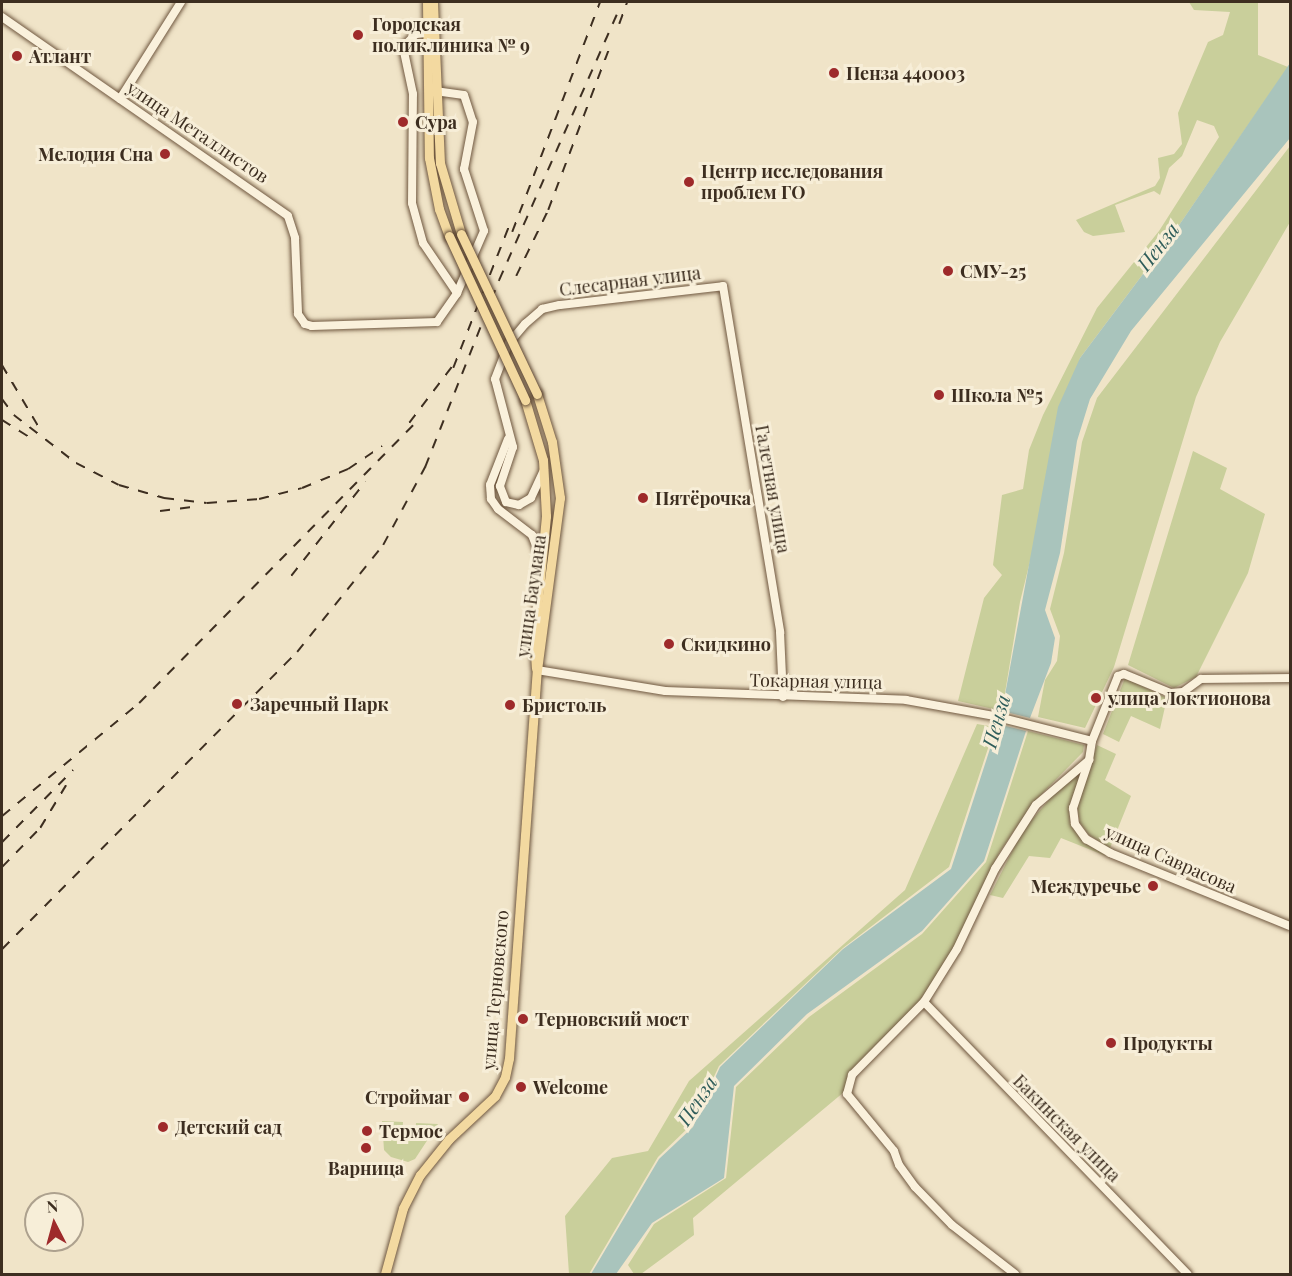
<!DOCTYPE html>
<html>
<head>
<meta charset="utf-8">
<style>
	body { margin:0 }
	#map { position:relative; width:1292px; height:1276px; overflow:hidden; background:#f0e4c8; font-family:"Playfair Display",serif }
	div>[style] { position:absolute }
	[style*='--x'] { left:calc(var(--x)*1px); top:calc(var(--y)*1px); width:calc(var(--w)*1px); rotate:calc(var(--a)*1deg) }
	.green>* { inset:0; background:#c9cf9b }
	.water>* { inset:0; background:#a9c4bc }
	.roads { filter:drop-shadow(0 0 2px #6f573f) drop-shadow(0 0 2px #6f573f) }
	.secondary>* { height:8px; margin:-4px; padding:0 4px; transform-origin:4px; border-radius:4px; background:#faf1dc }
	.primary>* { height:9px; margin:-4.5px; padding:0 4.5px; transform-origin:4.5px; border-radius:4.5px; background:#f3d9a0 }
	.rail>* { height:1.5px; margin-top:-0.75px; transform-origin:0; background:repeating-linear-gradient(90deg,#3d2e20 0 10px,transparent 0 20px) }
	.bridges { filter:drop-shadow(0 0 2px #5b4430) drop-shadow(0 0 2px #5b4430) }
	.primary-bridge>* { height:9px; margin:-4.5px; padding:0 4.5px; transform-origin:4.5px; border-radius:4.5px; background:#f3d9a0 }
	.dots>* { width:16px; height:16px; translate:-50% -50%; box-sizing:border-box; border:3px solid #f7eed8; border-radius:50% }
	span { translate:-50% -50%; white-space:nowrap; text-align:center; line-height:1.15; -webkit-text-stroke:6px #f7eed8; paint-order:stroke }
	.poi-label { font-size:18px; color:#3d2e20; font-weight:700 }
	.left { translate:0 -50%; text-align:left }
	.right { translate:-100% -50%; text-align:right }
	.street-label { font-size:18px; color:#3d2e20 }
	.water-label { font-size:20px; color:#2f5d5a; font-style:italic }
	.frame { position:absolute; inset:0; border:3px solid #3d2e20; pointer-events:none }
	.north { position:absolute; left:24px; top:1192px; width:60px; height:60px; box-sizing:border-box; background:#f7eed8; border:2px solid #ada18e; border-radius:50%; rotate:354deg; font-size:16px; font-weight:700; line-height:24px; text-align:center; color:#3d2e20 }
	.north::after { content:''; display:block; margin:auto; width:21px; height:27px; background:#9e2a2b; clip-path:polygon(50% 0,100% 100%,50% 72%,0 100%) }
</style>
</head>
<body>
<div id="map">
	<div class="green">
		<i style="clip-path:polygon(1189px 2px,1258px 2px,1258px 55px,1288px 67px,1173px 234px,1080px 358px,1020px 602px,1002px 711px,958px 701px,984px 598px,1002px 575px,993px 565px,1002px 495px,1023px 489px,1029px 450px,1043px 415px,1097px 308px,1159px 231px,1219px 137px,1214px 126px,1197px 120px,1182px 156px,1169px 168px,1160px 195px,1154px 191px,1115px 205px,1125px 232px,1093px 236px,1084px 232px,1076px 220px,1155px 186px,1160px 178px,1158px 158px,1174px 154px,1182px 144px,1178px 113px,1208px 42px,1223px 35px,1230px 12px,1194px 10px)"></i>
		<i style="clip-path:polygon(1290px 146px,1290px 222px,1220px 342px,1196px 397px,1114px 667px,1085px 728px,1038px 717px,1045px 680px,1057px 661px,1060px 636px,1050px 609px,1064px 553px,1082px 442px,1097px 398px)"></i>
		<i style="clip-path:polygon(1193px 451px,1227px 468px,1220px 489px,1265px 514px,1248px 573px,1196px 677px,1174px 688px,1128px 665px)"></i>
		<i style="clip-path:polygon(1125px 678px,1167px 698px,1160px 729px,1131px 716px,1119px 742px,1103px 734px)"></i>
		<i style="clip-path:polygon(977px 724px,995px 727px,949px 867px,843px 948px,719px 1066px,691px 1125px,658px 1157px,589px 1274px,569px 1274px,565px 1216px,612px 1158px,648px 1151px,689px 1081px,905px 890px)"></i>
		<i style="clip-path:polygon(1028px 731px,1084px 745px,1083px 752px,1033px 803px,999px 853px,950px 956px,915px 1008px,850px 1071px,844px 1092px,693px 1218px,694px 1235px,641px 1274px,634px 1274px,628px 1265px,654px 1224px,726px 1178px,736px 1087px,809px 1017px,922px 934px,986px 862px)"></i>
		<i style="clip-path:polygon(1097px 745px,1116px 754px,1105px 780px,1131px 796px,1110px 848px,1089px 835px,1080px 823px,1077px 807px)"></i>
		<i style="clip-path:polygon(1083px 769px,1069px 806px,1070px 823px,1083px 840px,1106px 856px,1061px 838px,1050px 858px,1029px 856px,1003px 898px,990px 895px,1023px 830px,1060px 787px)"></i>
		<i style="clip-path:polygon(382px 1121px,403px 1122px,402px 1138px,415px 1140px,416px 1123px,438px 1124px,415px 1159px,408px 1162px,391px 1157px,384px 1150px)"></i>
	</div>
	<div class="water">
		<i style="clip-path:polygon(1290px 63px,1290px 138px,1131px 331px,1090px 399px,1077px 441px,1060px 553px,1045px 610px,1055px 638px,1051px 663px,1030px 718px,1002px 711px,1058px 407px,1080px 358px,1173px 234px)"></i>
		<i style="clip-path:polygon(998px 724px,1026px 731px,984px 861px,922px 931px,807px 1014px,734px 1086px,724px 1178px,652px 1223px,616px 1274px,591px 1274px,659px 1159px,693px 1127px,720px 1067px,843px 949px,951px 869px)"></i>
	</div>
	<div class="roads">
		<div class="secondary">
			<i style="--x:2;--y:17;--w:348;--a:34.8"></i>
			<i style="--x:288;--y:216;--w:23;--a:72"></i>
			<i style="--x:295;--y:238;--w:76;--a:87.7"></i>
			<i style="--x:298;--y:314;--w:12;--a:55"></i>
			<i style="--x:305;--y:324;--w:7;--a:16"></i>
			<i style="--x:312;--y:326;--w:125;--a:-1.8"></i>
			<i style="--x:437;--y:322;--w:35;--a:-55"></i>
			<i style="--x:457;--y:293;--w:60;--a:-124.2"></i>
			<i style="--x:423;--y:243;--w:41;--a:-105.4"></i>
			<i style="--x:412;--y:203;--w:109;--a:-89.5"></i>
			<i style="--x:413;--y:94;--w:48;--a:-102"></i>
			<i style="--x:403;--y:47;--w:18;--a:-45"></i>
			<i style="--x:416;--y:34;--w:11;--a:-5"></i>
			<i style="--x:435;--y:91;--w:29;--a:8"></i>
			<i style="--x:464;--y:95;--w:28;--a:72"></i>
			<i style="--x:473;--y:122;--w:48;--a:100.8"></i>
			<i style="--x:464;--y:169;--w:65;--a:72.1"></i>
			<i style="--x:484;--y:231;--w:68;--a:113.5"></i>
			<i style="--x:120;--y:99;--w:115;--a:-57.8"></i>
			<i style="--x:508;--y:439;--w:49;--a:111.4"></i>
			<i style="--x:490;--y:485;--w:14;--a:86"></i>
			<i style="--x:491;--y:499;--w:12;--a:55"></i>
			<i style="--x:498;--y:509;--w:43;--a:37.4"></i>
			<i style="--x:532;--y:535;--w:25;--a:69"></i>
			<i style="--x:544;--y:470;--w:31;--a:115"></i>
			<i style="--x:531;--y:498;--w:14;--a:150"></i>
			<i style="--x:519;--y:505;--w:13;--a:-167"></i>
			<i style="--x:506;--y:502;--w:17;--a:-111"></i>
			<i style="--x:500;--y:486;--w:41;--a:-71.6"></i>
			<i style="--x:513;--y:447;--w:70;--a:-104.8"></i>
			<i style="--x:495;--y:379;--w:39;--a:-69"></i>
			<i style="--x:509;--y:343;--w:25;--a:-50"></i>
			<i style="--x:525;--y:324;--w:23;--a:-41"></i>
			<i style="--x:542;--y:309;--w:18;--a:-13"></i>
			<i style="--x:560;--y:305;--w:164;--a:-6.6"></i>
			<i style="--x:723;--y:286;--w:351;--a:80.6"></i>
			<i style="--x:780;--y:632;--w:65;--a:87.4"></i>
			<i style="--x:537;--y:670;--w:130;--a:9.3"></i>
			<i style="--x:665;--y:691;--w:241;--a:2.1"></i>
			<i style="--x:906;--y:700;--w:89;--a:10.3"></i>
			<i style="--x:994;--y:716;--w:101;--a:14.3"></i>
			<i style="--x:1089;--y:760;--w:51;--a:108.4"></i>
			<i style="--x:1073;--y:808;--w:16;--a:83"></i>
			<i style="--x:1075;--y:824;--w:19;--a:54"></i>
			<i style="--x:1086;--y:839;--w:28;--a:30"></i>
			<i style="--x:1110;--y:853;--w:194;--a:22.1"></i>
			<i style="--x:924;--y:1002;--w:379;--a:45.9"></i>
			<i style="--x:1015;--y:1274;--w:80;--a:-142.1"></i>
			<i style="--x:952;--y:1225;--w:53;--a:-134.2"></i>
			<i style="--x:915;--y:1187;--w:27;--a:-126"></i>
			<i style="--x:899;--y:1165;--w:15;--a:-110"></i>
			<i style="--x:894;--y:1151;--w:74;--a:-129.5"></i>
			<i style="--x:847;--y:1094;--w:20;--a:-75"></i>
			<i style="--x:852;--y:1075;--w:103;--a:-45.4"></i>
			<i style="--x:924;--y:1002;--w:62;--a:-58.1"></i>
			<i style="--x:957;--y:949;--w:89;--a:-64.6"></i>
			<i style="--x:995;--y:869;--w:76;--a:-57.4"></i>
			<i style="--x:1036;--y:805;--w:70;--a:-40.3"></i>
			<i style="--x:1089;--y:760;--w:19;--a:-81"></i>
			<i style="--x:1092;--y:741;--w:70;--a:-68.2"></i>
			<i style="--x:1118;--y:676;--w:6;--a:-18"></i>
			<i style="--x:1124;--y:674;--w:50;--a:22.4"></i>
			<i style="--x:1170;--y:693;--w:13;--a:-4"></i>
			<i style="--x:1183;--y:692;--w:22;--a:-36"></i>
			<i style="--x:1201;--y:679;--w:89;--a:-0.6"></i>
		</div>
		<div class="primary">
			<i style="--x:427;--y:2;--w:156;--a:89.3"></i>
			<i style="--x:429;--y:158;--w:52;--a:78.9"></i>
			<i style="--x:439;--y:209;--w:29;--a:70"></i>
			<i style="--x:433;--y:3;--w:160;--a:87.5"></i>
			<i style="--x:440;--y:163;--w:74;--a:73.5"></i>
			<i style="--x:525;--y:400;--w:63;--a:73.3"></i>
			<i style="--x:543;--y:460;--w:56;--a:86.9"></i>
			<i style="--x:546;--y:516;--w:125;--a:95.5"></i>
			<i style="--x:534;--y:640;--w:28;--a:86"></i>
			<i style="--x:385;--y:1274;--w:68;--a:-74.7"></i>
			<i style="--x:403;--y:1208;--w:37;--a:-63"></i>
			<i style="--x:420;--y:1175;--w:46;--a:-51.1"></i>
			<i style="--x:449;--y:1139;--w:63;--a:-43.1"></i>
			<i style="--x:495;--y:1096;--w:21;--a:-62"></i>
			<i style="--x:505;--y:1077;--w:19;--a:-78"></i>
			<i style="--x:509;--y:1058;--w:389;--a:-85.9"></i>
			<i style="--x:537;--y:670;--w:174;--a:-82.4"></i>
			<i style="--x:560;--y:498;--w:57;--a:-98.1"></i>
			<i style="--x:552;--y:442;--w:50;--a:-107.4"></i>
		</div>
	</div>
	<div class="rail">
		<i style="--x:619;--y:24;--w:23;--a:-70"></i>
		<i style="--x:512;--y:232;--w:246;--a:-69.1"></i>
		<i style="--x:516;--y:276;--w:73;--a:-64.1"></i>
		<i style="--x:548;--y:210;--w:175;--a:-69.3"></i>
		<i style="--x:2;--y:365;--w:74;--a:59.3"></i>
		<i style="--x:453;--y:368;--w:156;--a:-68.5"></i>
		<i style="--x:2;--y:399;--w:20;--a:53"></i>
		<i style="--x:14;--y:415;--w:78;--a:37.7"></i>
		<i style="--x:76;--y:463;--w:48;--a:27.1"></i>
		<i style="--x:119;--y:485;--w:47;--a:16.1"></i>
		<i style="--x:164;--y:498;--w:43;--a:6.6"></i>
		<i style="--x:207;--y:503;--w:52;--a:-4.4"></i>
		<i style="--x:259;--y:499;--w:44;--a:-14.3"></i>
		<i style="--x:302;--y:488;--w:50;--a:-22.4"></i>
		<i style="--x:348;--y:469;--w:41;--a:-34.1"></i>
		<i style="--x:2;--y:420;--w:34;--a:32"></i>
		<i style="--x:409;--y:423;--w:78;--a:-52.8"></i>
		<i style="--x:160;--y:511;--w:34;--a:-7"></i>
		<i style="--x:291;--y:576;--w:120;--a:-51.8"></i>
		<i style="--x:2;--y:816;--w:178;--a:-39.5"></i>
		<i style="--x:139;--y:703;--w:396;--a:-45.4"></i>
		<i style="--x:2;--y:842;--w:101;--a:-45.4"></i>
		<i style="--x:2;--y:867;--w:54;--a:-45.7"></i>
		<i style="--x:40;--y:828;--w:50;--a:-58.8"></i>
		<i style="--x:2;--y:949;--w:419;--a:-45.2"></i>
		<i style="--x:297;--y:652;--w:137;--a:-51.2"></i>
		<i style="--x:383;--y:545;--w:89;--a:-61.7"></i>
		<i style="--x:425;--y:467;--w:201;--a:-68.4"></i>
		<i style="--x:499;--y:280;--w:293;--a:-66.1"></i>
	</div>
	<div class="bridges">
		<div class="primary-bridge">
			<i style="--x:461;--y:234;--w:177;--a:64.6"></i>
			<i style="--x:449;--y:236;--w:181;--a:65.1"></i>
		</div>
	</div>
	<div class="dots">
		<i style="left:358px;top:35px;background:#9e2a2b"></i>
		<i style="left:17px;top:56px;background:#9e2a2b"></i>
		<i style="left:834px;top:73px;background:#9e2a2b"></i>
		<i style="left:403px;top:122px;background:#9e2a2b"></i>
		<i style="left:165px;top:154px;background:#9e2a2b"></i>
		<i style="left:689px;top:182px;background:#9e2a2b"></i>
		<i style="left:948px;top:271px;background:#9e2a2b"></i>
		<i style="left:939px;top:395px;background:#9e2a2b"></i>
		<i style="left:643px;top:498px;background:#9e2a2b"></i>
		<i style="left:669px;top:644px;background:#9e2a2b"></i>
		<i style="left:1096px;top:698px;background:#9e2a2b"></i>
		<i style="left:237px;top:704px;background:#9e2a2b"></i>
		<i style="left:510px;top:705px;background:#9e2a2b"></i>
		<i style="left:1153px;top:886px;background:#9e2a2b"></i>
		<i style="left:523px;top:1019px;background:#9e2a2b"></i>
		<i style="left:1111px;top:1043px;background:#9e2a2b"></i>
		<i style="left:521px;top:1087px;background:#9e2a2b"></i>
		<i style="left:464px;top:1097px;background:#9e2a2b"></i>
		<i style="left:163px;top:1127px;background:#9e2a2b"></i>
		<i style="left:367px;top:1131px;background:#9e2a2b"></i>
		<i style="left:366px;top:1148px;background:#9e2a2b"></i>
	</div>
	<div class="poi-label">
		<span class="left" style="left:372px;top:35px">Городская<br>поликлиника № 9</span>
		<span class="left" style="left:29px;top:56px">Атлант</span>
		<span class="left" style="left:846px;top:73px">Пенза 440003</span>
		<span class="left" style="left:415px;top:122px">Сура</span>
		<span class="right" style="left:153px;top:154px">Мелодия Сна</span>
		<span class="left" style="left:701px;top:182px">Центр исследования<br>проблем ГО</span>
		<span class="left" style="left:960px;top:271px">СМУ-25</span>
		<span class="left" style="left:951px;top:395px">Школа №5</span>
		<span class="left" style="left:655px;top:498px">Пятёрочка</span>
		<span class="left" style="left:681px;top:644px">Скидкино</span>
		<span class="left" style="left:1108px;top:698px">улица Локтионова</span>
		<span class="left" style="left:250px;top:704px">Заречный Парк</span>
		<span class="left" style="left:522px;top:705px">Бристоль</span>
		<span class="right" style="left:1141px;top:886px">Междуречье</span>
		<span class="left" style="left:535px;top:1019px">Терновский мост</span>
		<span class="left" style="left:1123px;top:1043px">Продукты</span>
		<span class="left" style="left:533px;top:1087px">Welcome</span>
		<span class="right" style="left:452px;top:1097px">Строймаг</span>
		<span class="left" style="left:175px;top:1127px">Детский сад</span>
		<span class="left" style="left:379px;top:1131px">Термос</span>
		<span style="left:366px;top:1168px">Варница</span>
	</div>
	<div class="street-label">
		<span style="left:198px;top:132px;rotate:34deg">улица Металлистов</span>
		<span style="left:630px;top:281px;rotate:-7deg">Слесарная улица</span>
		<span style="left:773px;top:489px;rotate:80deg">Галетная улица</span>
		<span style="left:531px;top:596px;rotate:-82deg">улица Баумана</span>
		<span style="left:816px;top:681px;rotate:1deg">Токарная улица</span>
		<span style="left:1171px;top:859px;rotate:24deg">улица Саврасова</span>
		<span style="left:495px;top:990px;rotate:-85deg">улица Терновского</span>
		<span style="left:1067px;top:1128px;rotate:45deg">Бакинская улица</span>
	</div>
	<div class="water-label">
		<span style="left:1157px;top:246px;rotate:-52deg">Пенза</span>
		<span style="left:995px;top:721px;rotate:-74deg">Пенза</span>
		<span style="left:696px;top:1100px;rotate:-56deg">Пенза</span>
	</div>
	<div class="frame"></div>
	<div class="north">N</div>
</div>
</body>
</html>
